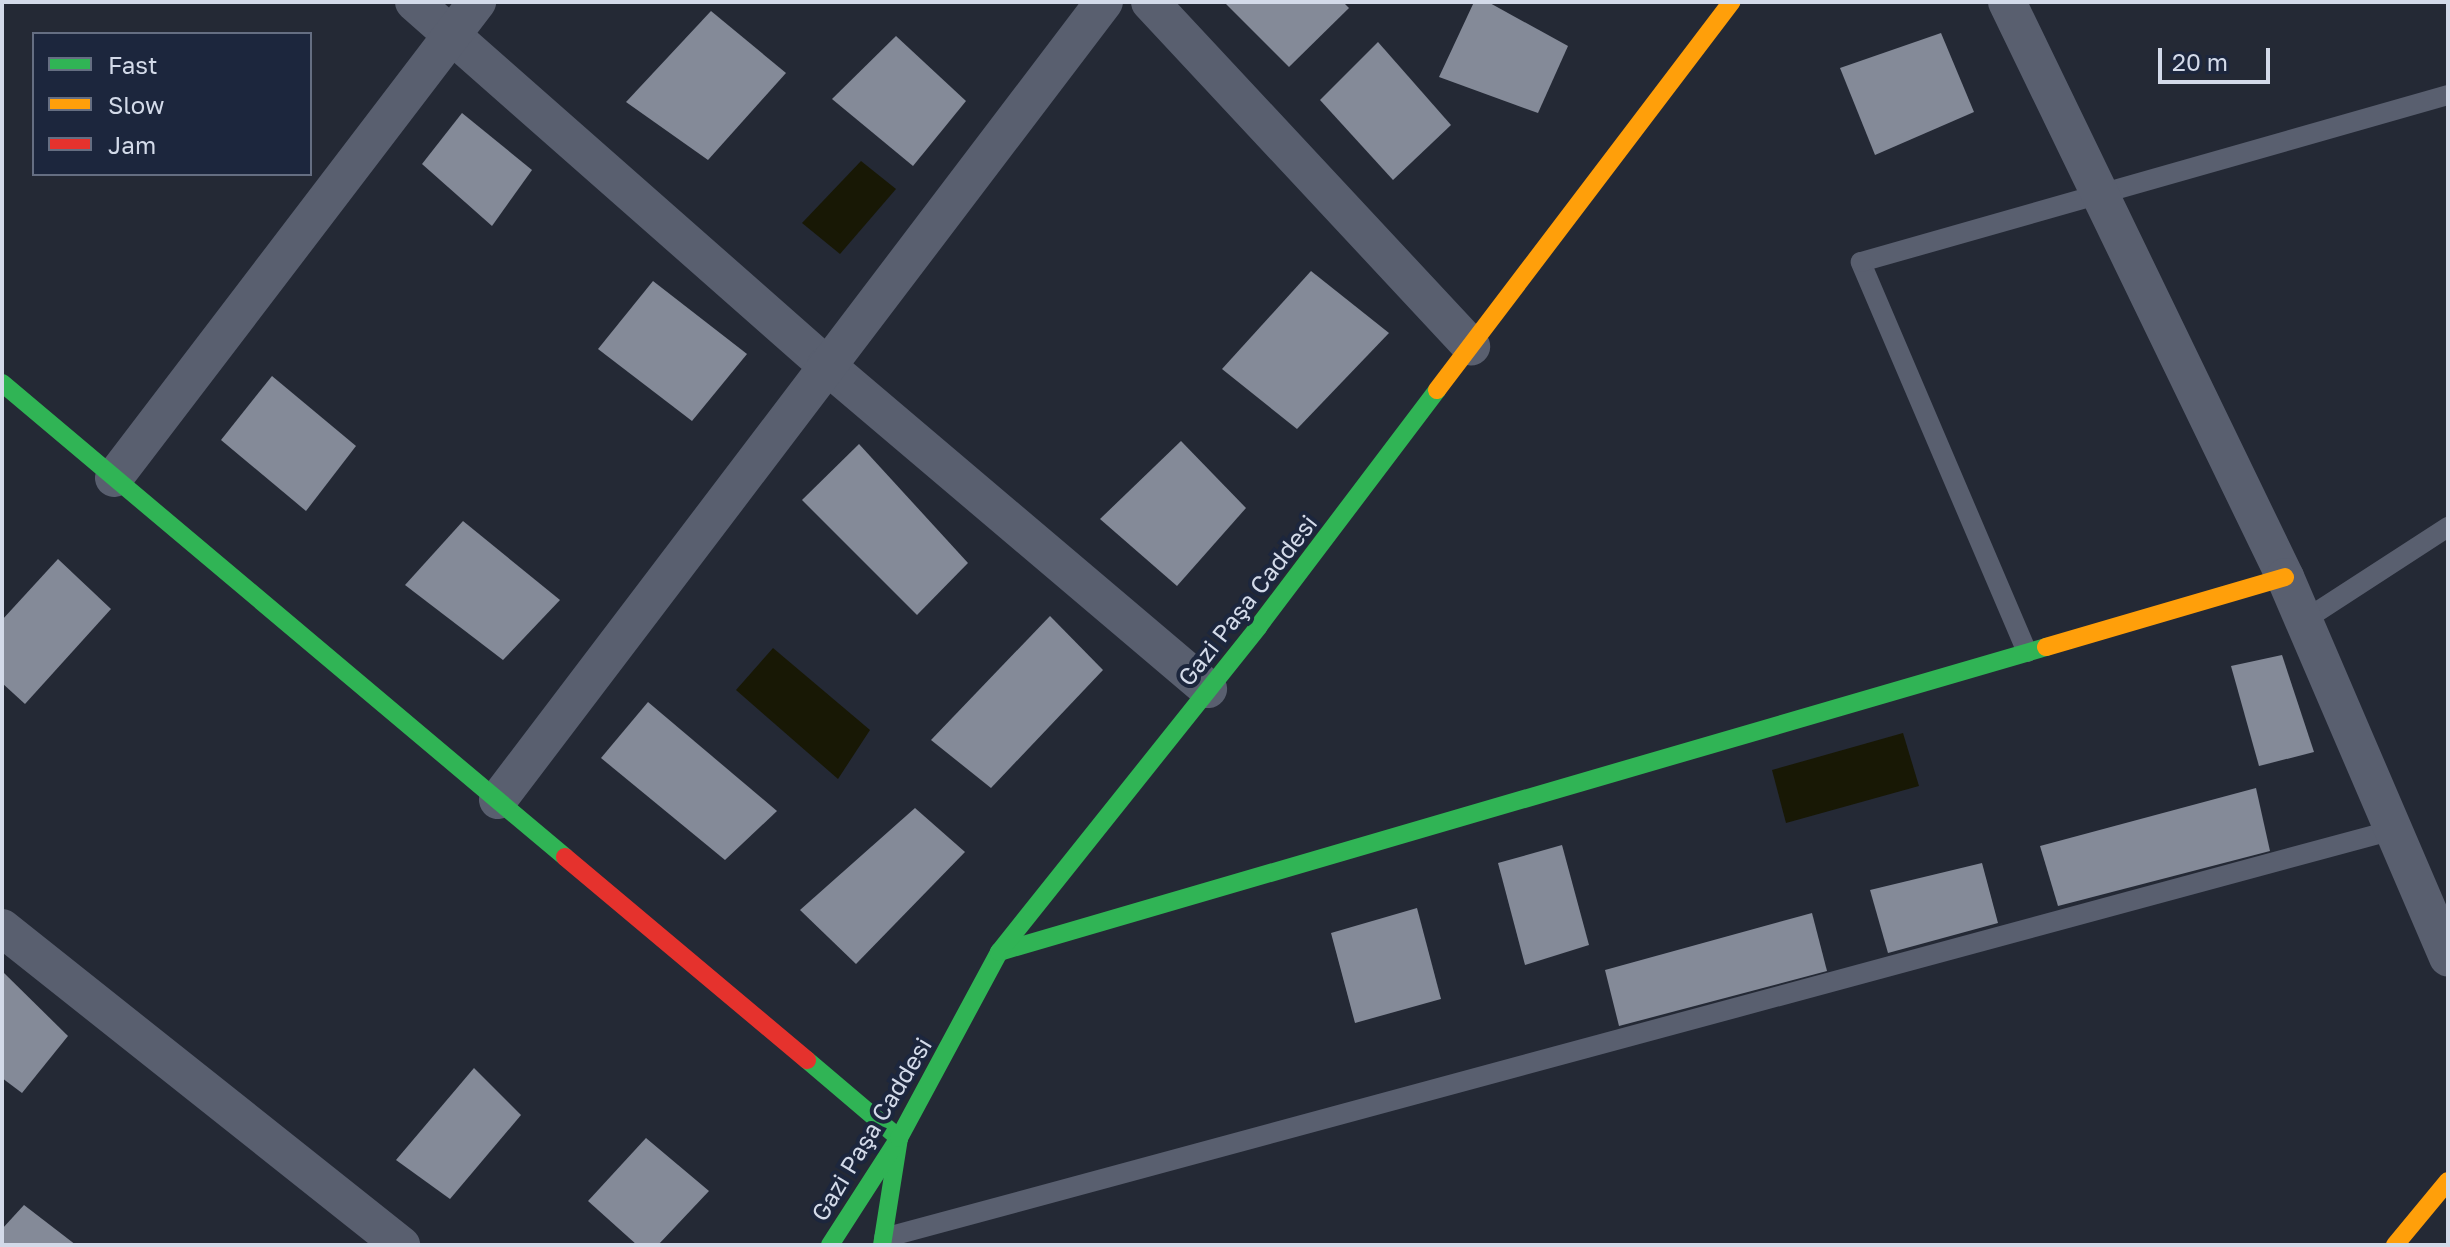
<!DOCTYPE html>
<html>
<head>
<meta charset="utf-8">
<style>
	body { margin:0 }
	#map { position:relative; width:2450px; height:1247px; overflow:hidden; background:#242935; font-family:"Golos Text",sans-serif }
	div>[style] { position:absolute }
	[style*='--x'] { left:calc(var(--x)*1px); top:calc(var(--y)*1px); width:calc(var(--w)*1px); rotate:calc(var(--a)*1deg) }
	.water>* { inset:0; background:#181805 }
	.building>* { inset:0; background:#848a98 }
	.lane>* { height:20px; margin:-10px; padding:0 10px; transform-origin:10px; border-radius:10px; background:#595f6f }
	.street>* { height:38px; margin:-19px; padding:0 19px; transform-origin:19px; border-radius:19px; background:#595f6f }
	.fast>* { height:18px; margin:-9px; padding:0 9px; transform-origin:9px; border-radius:9px; background:#30b455 }
	.slow>* { height:18px; margin:-9px; padding:0 9px; transform-origin:9px; border-radius:9px; background:#ff9f0a }
	.jam>* { height:18px; margin:-9px; padding:0 9px; transform-origin:9px; border-radius:9px; background:#e5322d }
	span { translate:-50% -50%; white-space:nowrap; text-align:center; line-height:1.15; -webkit-text-stroke:8px #1c263d; paint-order:stroke }
	.street-label { font-size:24px; color:#d3dae9 }
	.frame { position:absolute; inset:0; border:4px solid #d3dae9; pointer-events:none }
	.legend { position:absolute; left:32px; top:32px; width:280px; height:144px; box-sizing:border-box; background:#1c263d; border:2px solid #656e82; margin:0; padding:10px 14px; list-style:none; font-size:24px; color:#d3dae9 }
	.legend li { display:flex; align-items:center; gap:16px; height:40px }
	.legend b { width:40px; border:2px solid #656e82 }
	.scale { position:absolute; left:2158px; top:48px; width:112px; height:36px; box-sizing:border-box; border:4px solid #d3dae9; border-top:0; padding-left:10px; font-size:24px; line-height:28px; white-space:nowrap; color:#d3dae9; -webkit-text-stroke:6px #1c263d; paint-order:stroke }
</style>
</head>
<body>
<div id="map">
	<div class="water">
		<i style="clip-path:polygon(861px 161px,896px 189px,840px 254px,802px 223px)"></i>
		<i style="clip-path:polygon(773px 648px,870px 730px,838px 779px,736px 690px)"></i>
		<i style="clip-path:polygon(1903px 733px,1919px 786px,1786px 823px,1772px 770px)"></i>
	</div>
	<div class="building">
		<i style="clip-path:polygon(1224px 2px,1343px 2px,1349px 8px,1289px 67px)"></i>
		<i style="clip-path:polygon(1474px 2px,1488px 2px,1568px 46px,1538px 113px,1439px 77px)"></i>
		<i style="clip-path:polygon(711px 11px,786px 73px,708px 160px,626px 102px)"></i>
		<i style="clip-path:polygon(1941px 33px,1974px 112px,1875px 155px,1840px 68px)"></i>
		<i style="clip-path:polygon(896px 36px,966px 101px,913px 166px,832px 99px)"></i>
		<i style="clip-path:polygon(1378px 42px,1451px 125px,1393px 180px,1320px 100px)"></i>
		<i style="clip-path:polygon(462px 113px,532px 170px,492px 226px,422px 164px)"></i>
		<i style="clip-path:polygon(1311px 271px,1389px 333px,1297px 429px,1222px 369px)"></i>
		<i style="clip-path:polygon(653px 281px,747px 354px,692px 421px,598px 349px)"></i>
		<i style="clip-path:polygon(272px 376px,356px 446px,306px 511px,221px 440px)"></i>
		<i style="clip-path:polygon(1181px 441px,1246px 508px,1177px 586px,1100px 519px)"></i>
		<i style="clip-path:polygon(859px 444px,968px 563px,917px 615px,802px 500px)"></i>
		<i style="clip-path:polygon(463px 521px,560px 600px,503px 660px,405px 585px)"></i>
		<i style="clip-path:polygon(58px 559px,111px 609px,25px 704px,2px 683px,2px 620px)"></i>
		<i style="clip-path:polygon(1050px 616px,1103px 670px,991px 788px,931px 740px)"></i>
		<i style="clip-path:polygon(2282px 655px,2314px 752px,2259px 766px,2231px 666px)"></i>
		<i style="clip-path:polygon(648px 702px,777px 811px,725px 860px,601px 758px)"></i>
		<i style="clip-path:polygon(2256px 788px,2270px 851px,2058px 906px,2040px 846px)"></i>
		<i style="clip-path:polygon(915px 808px,965px 852px,856px 964px,800px 910px)"></i>
		<i style="clip-path:polygon(1562px 845px,1589px 945px,1525px 965px,1498px 863px)"></i>
		<i style="clip-path:polygon(1982px 863px,1998px 923px,1888px 953px,1870px 890px)"></i>
		<i style="clip-path:polygon(1417px 908px,1441px 999px,1355px 1023px,1331px 933px)"></i>
		<i style="clip-path:polygon(1812px 913px,1827px 971px,1619px 1026px,1605px 970px)"></i>
		<i style="clip-path:polygon(2px 971px,68px 1036px,22px 1093px,2px 1078px)"></i>
		<i style="clip-path:polygon(474px 1068px,521px 1115px,450px 1199px,396px 1160px)"></i>
		<i style="clip-path:polygon(646px 1138px,709px 1191px,658px 1245px,637px 1245px,588px 1201px)"></i>
		<i style="clip-path:polygon(24px 1205px,76px 1245px,2px 1245px,2px 1229px)"></i>
	</div>
	<div class="lane">
		<i style="--x:2303;--y:621;--w:173;--a:-33"></i>
		<i style="--x:2027;--y:652;--w:424;--a:-113.1"></i>
		<i style="--x:1861;--y:262;--w:610;--a:-15.88"></i>
		<i style="--x:884;--y:1238;--w:1563;--a:-15.13"></i>
	</div>
	<div class="street">
		<i style="--x:414;--y:2;--w:549;--a:41.38"></i>
		<i style="--x:826;--y:365;--w:501;--a:40.3"></i>
		<i style="--x:1150;--y:2;--w:471;--a:47"></i>
		<i style="--x:2007;--y:2;--w:639;--a:64.2"></i>
		<i style="--x:2285;--y:577;--w:414;--a:66.8"></i>
		<i style="--x:114;--y:478;--w:599;--a:-52.67"></i>
		<i style="--x:498;--y:800;--w:1002;--a:-52.79"></i>
		<i style="--x:2;--y:928;--w:510;--a:38.47"></i>
	</div>
	<div class="fast">
		<i style="--x:2;--y:383;--w:736;--a:40.09"></i>
		<i style="--x:999;--y:952;--w:1091;--a:-16.24"></i>
		<i style="--x:807;--y:1060;--w:121;--a:40.3"></i>
		<i style="--x:899;--y:1138;--w:108;--a:99"></i>
		<i style="--x:830;--y:1245;--w:127;--a:-57.2"></i>
		<i style="--x:899;--y:1138;--w:211;--a:-61.7"></i>
		<i style="--x:999;--y:952;--w:416;--a:-51.4"></i>
		<i style="--x:1258;--y:627;--w:297;--a:-52.9"></i>
	</div>
	<div class="slow">
		<i style="--x:1437;--y:390;--w:487;--a:-52.8"></i>
		<i style="--x:2046;--y:647;--w:249;--a:-16.3"></i>
		<i style="--x:2395;--y:1245;--w:83;--a:-50.4"></i>
	</div>
	<div class="jam">
		<i style="--x:565;--y:857;--w:316;--a:40"></i>
	</div>
	<div class="street-label">
		<span style="left:1247px;top:600px;rotate:-52deg">Gazi Paşa Caddesi</span>
		<span style="left:871px;top:1129px;rotate:-59deg">Gazi Paşa Caddesi</span>
	</div>
	<div class="frame"></div>
	<ul class="legend">
	<li><b style="height:10px;background:#30b455"></b>Fast</li>
	<li><b style="height:10px;background:#ff9f0a"></b>Slow</li>
	<li><b style="height:10px;background:#e5322d"></b>Jam</li>
	</ul>
	<div class="scale">20 m</div>
</div>
</body>
</html>
